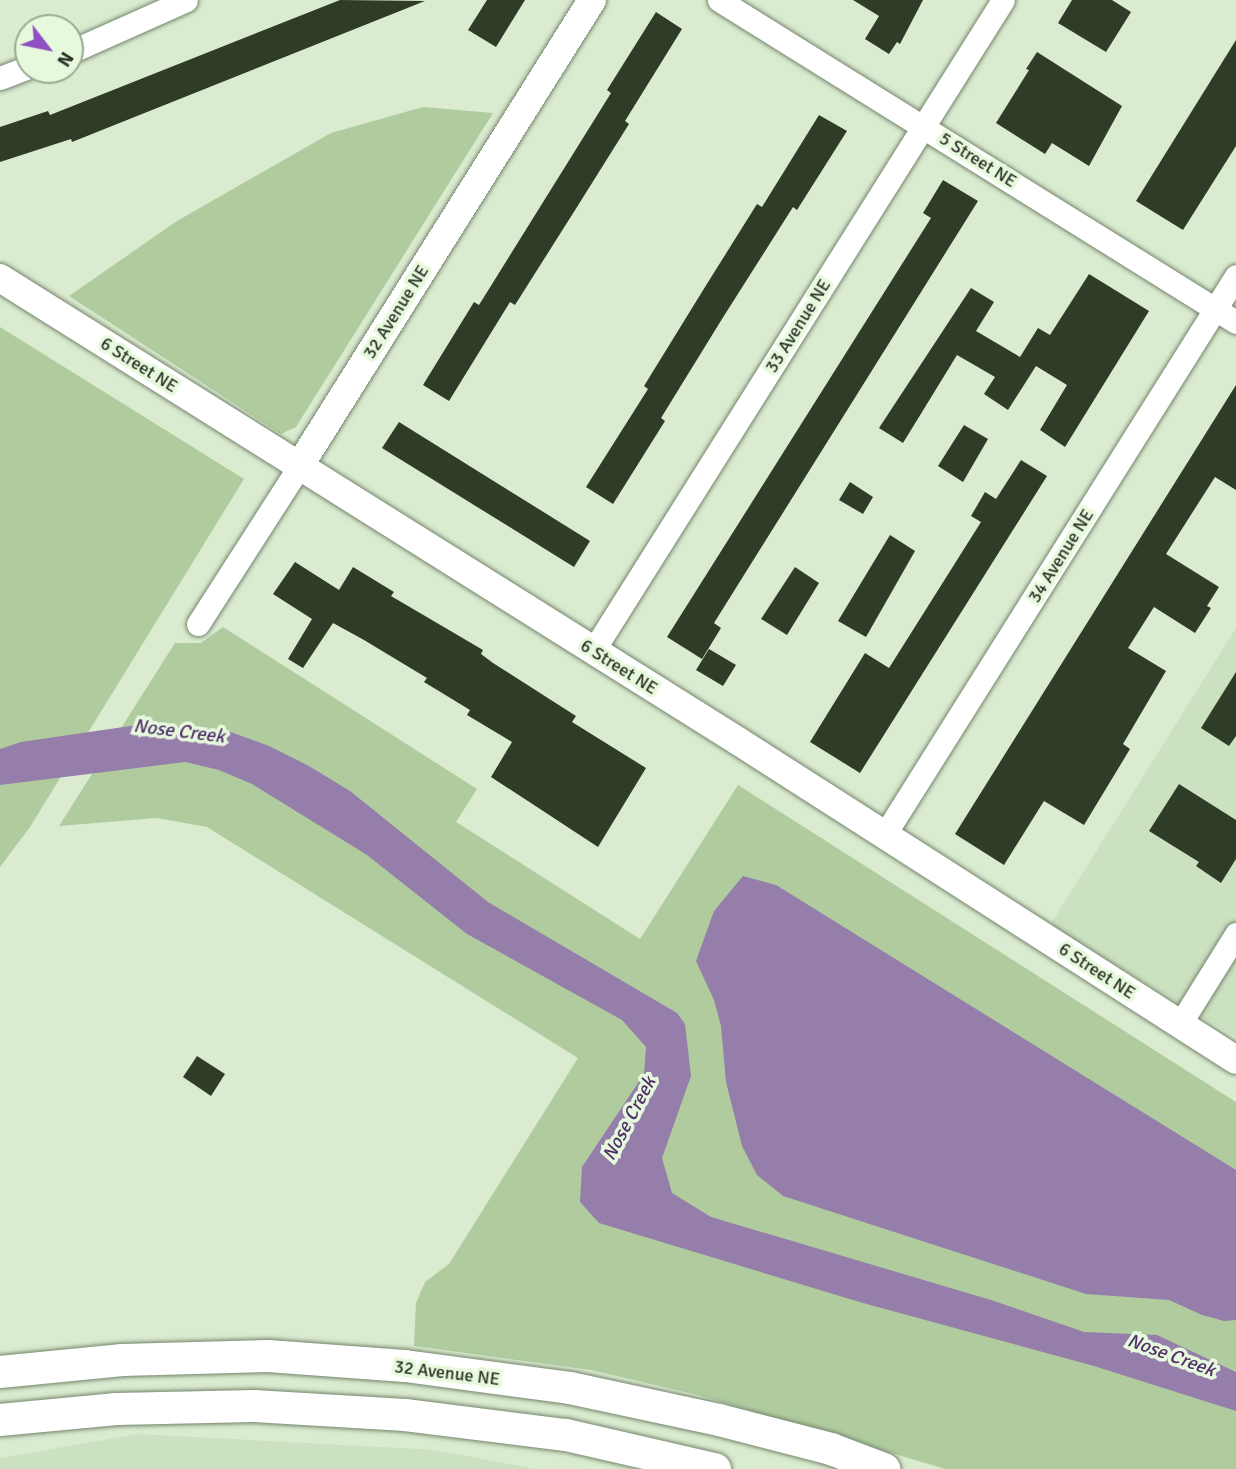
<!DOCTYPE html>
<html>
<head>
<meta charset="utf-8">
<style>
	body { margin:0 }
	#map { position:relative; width:1236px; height:1469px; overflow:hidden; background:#daebd0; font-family:Signika,sans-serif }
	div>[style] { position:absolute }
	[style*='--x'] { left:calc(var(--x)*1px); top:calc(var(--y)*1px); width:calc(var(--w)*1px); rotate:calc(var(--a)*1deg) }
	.built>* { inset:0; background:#cce1c0 }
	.green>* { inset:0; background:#b0cc9f }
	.water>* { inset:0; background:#957eaa }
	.building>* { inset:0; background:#2f3c27 }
	.roads { filter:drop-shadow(0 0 2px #75856d) drop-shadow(0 0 2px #75856d) }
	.minor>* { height:23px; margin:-11.5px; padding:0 11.5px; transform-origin:11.5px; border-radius:11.5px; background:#fff }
	.tertiary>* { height:28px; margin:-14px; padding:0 14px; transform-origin:14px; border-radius:14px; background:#fff }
	.secondary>* { height:32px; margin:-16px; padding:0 16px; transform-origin:16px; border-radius:16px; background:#fff }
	span { translate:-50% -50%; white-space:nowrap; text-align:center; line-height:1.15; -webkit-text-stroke:7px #e7f9dd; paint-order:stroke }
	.street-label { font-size:18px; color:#2c3329 }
	.water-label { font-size:19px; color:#51316b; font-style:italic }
	.north { position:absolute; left:14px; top:14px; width:70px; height:70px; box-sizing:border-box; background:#e7f9dd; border:2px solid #9caa95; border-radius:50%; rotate:122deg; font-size:19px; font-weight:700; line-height:28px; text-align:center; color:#2c3329 }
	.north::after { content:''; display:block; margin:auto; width:24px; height:32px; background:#914fc4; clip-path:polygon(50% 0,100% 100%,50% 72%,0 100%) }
</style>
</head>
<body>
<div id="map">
	<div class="built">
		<i style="clip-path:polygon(1236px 628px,1236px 1037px,1050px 925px)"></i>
		<i style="clip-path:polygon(138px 1434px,435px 1450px,535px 1469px,0 1469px,0 1458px)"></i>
	</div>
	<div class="green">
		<i style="clip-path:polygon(423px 107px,493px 113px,296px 427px,281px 434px,69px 296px,177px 221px,331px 133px)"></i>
		<i style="clip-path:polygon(0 327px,244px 479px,30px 827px,0 867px)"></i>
		<i style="clip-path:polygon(223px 627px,477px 789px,456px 822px,640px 939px,738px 785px,1236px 1102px,1236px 1469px,945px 1469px,698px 1395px,591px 1370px,414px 1346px,416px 1303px,425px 1282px,449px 1264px,578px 1058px,207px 827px,157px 818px,59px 826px,175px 643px,201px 643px)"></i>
	</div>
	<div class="water">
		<i style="clip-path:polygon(144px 724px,225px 730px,269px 746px,309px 766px,350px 791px,488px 902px,677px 1013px,685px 1024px,691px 1076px,662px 1158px,672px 1193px,711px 1217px,991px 1300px,1084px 1332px,1157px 1335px,1236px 1372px,1236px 1411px,1094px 1366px,863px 1303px,599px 1223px,580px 1202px,582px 1167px,644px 1074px,646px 1047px,622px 1020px,467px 934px,367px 855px,252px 784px,219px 770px,185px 762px,0 785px,0 749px,21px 742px)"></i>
		<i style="clip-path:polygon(743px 876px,776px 885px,1236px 1170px,1236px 1320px,1224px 1321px,1202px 1315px,1169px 1300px,1086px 1294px,783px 1196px,757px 1175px,742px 1146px,726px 1082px,721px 1026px,714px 1000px,696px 961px,714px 911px)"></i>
	</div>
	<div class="building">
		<i style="clip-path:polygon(340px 0,425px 1px,72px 142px,71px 139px,0 162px,0 127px,48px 111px,50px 115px)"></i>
		<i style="clip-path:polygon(487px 0,525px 0,496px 47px,468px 30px)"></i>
		<i style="clip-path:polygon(853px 0,923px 0,900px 44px,897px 42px,889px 54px,865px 39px,879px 16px)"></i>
		<i style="clip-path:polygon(1072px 0,1112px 0,1131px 12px,1106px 52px,1058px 23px)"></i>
		<i style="clip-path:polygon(656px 12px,682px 29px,625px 121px,629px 124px,577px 207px,515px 305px,510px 302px,449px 401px,423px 385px,474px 302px,479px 305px,611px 93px,607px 90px)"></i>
		<i style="clip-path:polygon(1236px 40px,1236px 146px,1183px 230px,1136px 201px)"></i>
		<i style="clip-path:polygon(1037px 52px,1122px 106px,1089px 166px,1052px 143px,1045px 154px,996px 123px,1029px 70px,1026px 69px)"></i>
		<i style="clip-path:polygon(819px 115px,847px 131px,797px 210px,793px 207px,722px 319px,661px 418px,665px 421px,613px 504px,586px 487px,648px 389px,644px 386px,705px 287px,757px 204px,762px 207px)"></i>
		<i style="clip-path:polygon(943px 180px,978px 201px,714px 623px,721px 628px,702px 659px,667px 637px,931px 218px,923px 213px)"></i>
		<i style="clip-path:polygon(1089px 274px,1149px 311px,1065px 447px,1040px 430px,1067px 385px,1036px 366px,1008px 410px,984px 394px,995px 377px,957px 355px,903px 443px,879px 428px,971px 288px,994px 302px,976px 331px,1020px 357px,1038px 328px,1050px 335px)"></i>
		<i style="clip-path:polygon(1236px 385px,1236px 490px,1215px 477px,1166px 554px,1219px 587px,1207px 606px,1211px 608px,1195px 633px,1154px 607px,1128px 648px,1166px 671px,1123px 744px,1130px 749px,1084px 825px,1044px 801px,1004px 865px,955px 834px)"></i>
		<i style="clip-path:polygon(399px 422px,590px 541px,574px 567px,382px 448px)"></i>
		<i style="clip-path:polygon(964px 425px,988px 439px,963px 482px,938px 466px)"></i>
		<i style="clip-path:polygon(1021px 460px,1047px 476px,860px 773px,810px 742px,865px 653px,889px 668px,981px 522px,971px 516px,985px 492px,996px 499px)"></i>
		<i style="clip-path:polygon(850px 482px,873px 497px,863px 514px,839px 500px)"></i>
		<i style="clip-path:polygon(890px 535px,915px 551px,866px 637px,838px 621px)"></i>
		<i style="clip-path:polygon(295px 562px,339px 590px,353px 567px,394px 592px,391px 596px,483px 650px,481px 654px,493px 663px,576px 716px,572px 722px,646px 768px,598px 847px,491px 777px,512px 742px,467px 715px,470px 710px,424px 682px,427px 678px,364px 640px,333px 623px,303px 668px,288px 659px,312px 619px,273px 594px)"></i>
		<i style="clip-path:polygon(795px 567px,819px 583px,787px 635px,761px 619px)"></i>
		<i style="clip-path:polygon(709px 649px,736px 665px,723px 686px,696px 670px)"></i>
		<i style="clip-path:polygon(1236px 672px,1236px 736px,1229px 746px,1201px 728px)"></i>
		<i style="clip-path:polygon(1179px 784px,1236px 820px,1236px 859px,1221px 883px,1196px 866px,1199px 862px,1149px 831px)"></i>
		<i style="clip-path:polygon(197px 1056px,225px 1074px,211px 1096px,183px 1077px)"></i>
	</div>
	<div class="roads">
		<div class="minor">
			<i style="--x:719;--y:0;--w:609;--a:31.92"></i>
			<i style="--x:70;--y:52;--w:127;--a:-24.1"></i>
			<i style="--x:0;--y:78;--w:30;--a:-21"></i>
			<i style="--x:198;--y:624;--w:189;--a:-57.3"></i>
			<i style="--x:593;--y:651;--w:769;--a:-57.8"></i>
			<i style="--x:885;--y:834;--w:659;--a:-57.83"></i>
			<i style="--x:1180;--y:1024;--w:106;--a:-58.1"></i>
		</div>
		<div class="tertiary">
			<i style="--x:0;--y:278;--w:871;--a:32.1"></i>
			<i style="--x:738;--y:741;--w:591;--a:32.64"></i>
			<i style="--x:300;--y:465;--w:549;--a:-57.87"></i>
		</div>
		<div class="secondary">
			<i style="--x:0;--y:1372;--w:123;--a:-5.6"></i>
			<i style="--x:122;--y:1360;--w:146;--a:-1.6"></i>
			<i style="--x:268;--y:1356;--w:137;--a:4.2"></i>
			<i style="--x:405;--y:1366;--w:166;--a:7.6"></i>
			<i style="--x:570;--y:1388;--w:152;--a:12.1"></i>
			<i style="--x:719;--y:1420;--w:116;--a:14.5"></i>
			<i style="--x:831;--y:1449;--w:57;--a:20.7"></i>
			<i style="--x:0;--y:1420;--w:117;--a:-5.4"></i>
			<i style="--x:116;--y:1409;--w:138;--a:-1.2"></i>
			<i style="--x:254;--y:1406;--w:151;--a:3.4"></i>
			<i style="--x:405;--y:1415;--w:162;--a:7.1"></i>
			<i style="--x:566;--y:1435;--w:153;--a:12.9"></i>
		</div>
	</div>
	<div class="street-label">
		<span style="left:978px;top:160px;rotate:32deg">5 Street NE</span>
		<span style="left:396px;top:312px;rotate:-58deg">32 Avenue NE</span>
		<span style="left:798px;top:326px;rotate:-58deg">33 Avenue NE</span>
		<span style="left:139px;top:365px;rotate:32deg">6 Street NE</span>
		<span style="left:1061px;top:556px;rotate:-58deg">34 Avenue NE</span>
		<span style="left:619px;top:667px;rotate:32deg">6 Street NE</span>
		<span style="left:1097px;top:971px;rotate:33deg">6 Street NE</span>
		<span style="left:447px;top:1373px;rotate:7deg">32 Avenue NE</span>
	</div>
	<div class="water-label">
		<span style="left:179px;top:732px;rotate:7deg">Nose Creek</span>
		<span style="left:630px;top:1119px;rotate:-62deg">Nose Creek</span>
		<span style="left:1171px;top:1356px;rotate:20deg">Nose Creek</span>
	</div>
	<div class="north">N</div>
</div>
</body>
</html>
